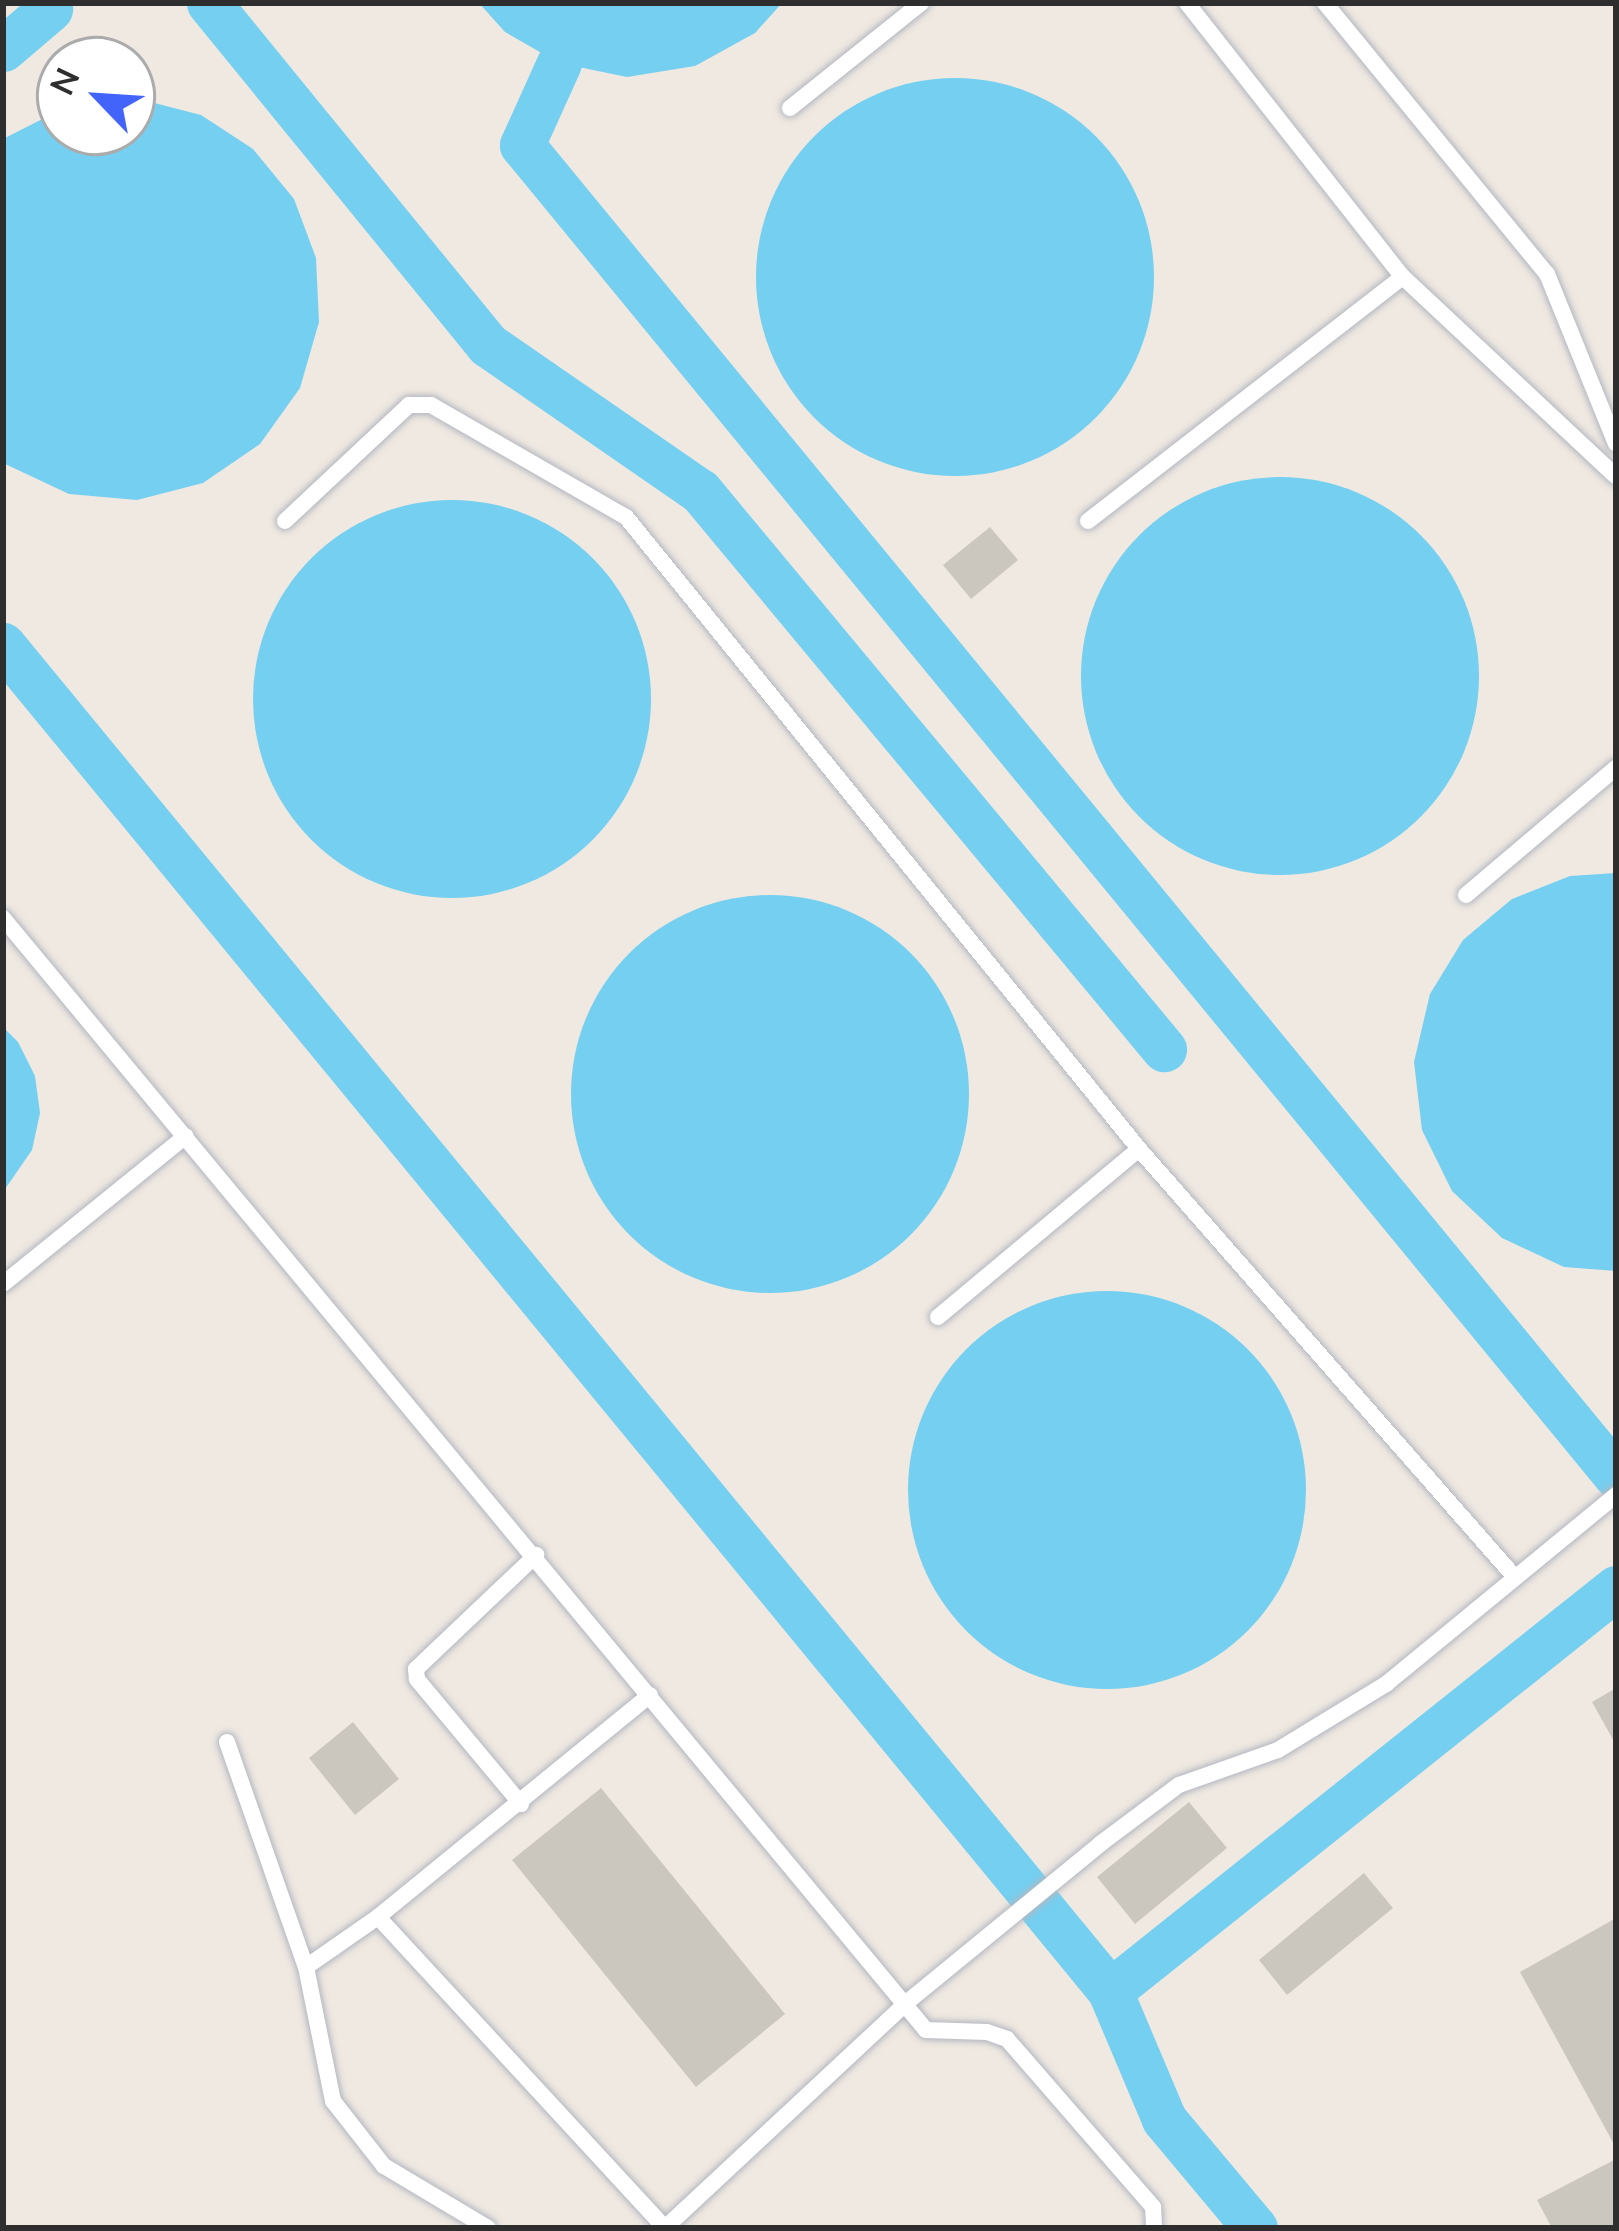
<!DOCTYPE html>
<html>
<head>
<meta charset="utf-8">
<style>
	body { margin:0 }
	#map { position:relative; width:1619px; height:2231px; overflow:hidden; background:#efe9e1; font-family:"Nunito Sans",sans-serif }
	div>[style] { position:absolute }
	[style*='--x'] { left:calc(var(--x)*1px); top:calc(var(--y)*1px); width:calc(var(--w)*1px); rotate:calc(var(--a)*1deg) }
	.water>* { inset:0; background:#75cff0 }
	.round { border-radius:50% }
	.canal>* { height:45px; margin:-22.5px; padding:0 22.5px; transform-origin:22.5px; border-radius:22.5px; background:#75cff0 }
	.building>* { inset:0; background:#cbc7bf }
	.roads { filter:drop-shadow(0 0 3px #b4b7c1) drop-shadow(0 0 3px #b4b7c1) }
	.service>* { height:16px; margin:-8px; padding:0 8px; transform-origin:8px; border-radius:8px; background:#fff }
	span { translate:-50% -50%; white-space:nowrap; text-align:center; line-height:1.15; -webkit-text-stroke:9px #fff; paint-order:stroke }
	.frame { position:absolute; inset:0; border:6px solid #2e2e2e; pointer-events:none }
	.north { position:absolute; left:36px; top:36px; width:120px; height:120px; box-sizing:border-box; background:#fff; border:3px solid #ababab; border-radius:50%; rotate:295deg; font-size:33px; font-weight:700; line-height:48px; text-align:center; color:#2e2e2e }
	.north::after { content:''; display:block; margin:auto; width:42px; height:54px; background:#4264fb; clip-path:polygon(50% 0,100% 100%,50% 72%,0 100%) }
</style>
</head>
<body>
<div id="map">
	<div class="water">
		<i style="clip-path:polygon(479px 3px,782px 3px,755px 33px,695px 66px,627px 77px,559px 63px,505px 32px)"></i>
		<i class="round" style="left:756px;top:78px;width:398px;height:398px"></i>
		<i style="clip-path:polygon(139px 99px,201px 115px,253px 149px,294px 199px,316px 258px,319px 322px,300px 388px,260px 444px,203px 483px,137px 500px,69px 494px,3px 463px,3px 139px,60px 110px,60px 132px,132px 132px,132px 100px)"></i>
		<i class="round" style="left:1081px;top:477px;width:398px;height:398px"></i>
		<i class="round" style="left:253px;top:500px;width:398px;height:398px"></i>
		<i style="clip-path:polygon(1616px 873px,1616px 1271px,1564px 1267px,1502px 1238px,1452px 1191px,1422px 1130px,1414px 1062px,1430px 994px,1463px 940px,1512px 899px,1570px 876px)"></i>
		<i class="round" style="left:571px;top:895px;width:398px;height:398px"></i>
		<i style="clip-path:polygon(3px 1027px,18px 1042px,35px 1076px,40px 1113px,32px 1150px,3px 1192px)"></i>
		<i class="round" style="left:908px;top:1291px;width:398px;height:398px"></i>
	</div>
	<div class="canal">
		<i style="--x:209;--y:3;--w:441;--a:50.8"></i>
		<i style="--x:488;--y:345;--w:257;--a:34.6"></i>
		<i style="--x:700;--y:491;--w:726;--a:50.26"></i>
		<i style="--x:3;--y:49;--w:62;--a:-40.4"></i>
		<i style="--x:559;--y:63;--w:90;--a:114.3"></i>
		<i style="--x:522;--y:145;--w:1723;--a:50.58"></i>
		<i style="--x:3;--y:645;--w:1743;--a:50.56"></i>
		<i style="--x:1255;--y:2228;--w:142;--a:-129.9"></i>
		<i style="--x:1164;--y:2119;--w:139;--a:-112.9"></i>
		<i style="--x:1110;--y:1991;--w:647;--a:-38.54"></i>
	</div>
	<div class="building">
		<i style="clip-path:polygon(990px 527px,1018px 560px,971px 599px,943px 565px)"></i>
		<i style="clip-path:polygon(1616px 1688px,1616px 1745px,1592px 1702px)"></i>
		<i style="clip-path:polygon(353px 1722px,399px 1779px,355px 1815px,309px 1758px)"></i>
		<i style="clip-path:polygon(601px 1788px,785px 2014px,696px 2087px,512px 1860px)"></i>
		<i style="clip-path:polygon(1189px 1802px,1227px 1848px,1135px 1924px,1097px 1877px)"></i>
		<i style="clip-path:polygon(1364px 1873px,1393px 1908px,1287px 1995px,1259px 1960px)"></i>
		<i style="clip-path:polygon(1616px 1918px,1616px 2148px,1520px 1972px)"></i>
		<i style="clip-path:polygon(1616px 2159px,1616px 2228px,1552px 2228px,1537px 2200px)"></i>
	</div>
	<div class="roads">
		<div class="service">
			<i style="--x:1187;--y:3;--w:349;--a:51.8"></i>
			<i style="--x:1403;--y:277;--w:291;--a:43.1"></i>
			<i style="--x:1325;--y:3;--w:350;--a:50.7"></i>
			<i style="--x:1547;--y:274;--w:183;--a:67.9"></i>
			<i style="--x:790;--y:108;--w:168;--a:-38.7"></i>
			<i style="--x:285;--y:521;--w:170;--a:-43.1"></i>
			<i style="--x:409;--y:405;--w:22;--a:0"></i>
			<i style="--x:431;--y:405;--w:225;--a:29.9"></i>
			<i style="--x:626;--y:517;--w:814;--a:50.93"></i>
			<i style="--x:1139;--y:1149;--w:567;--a:48.72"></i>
			<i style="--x:1088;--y:521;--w:398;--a:-37.8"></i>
			<i style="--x:1466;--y:895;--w:197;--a:-40.3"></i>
			<i style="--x:3;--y:918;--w:1445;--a:50.31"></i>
			<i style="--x:926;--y:2030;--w:61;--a:1.9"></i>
			<i style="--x:987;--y:2032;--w:21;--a:19"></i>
			<i style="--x:1007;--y:2039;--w:223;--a:49"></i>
			<i style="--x:1153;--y:2207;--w:21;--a:87"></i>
			<i style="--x:3;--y:1284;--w:235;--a:-39"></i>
			<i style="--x:938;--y:1317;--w:262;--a:-39.9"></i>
			<i style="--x:650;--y:1695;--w:351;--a:140.8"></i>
			<i style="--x:378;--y:1917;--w:423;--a:47.3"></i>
			<i style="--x:227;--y:1742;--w:238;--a:70.7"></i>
			<i style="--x:306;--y:1967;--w:137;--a:78.6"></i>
			<i style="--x:333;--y:2101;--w:83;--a:51.9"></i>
			<i style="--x:384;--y:2166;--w:121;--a:30.8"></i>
			<i style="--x:521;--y:1804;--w:163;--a:-129.8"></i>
			<i style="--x:417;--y:1679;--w:10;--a:-96"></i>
			<i style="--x:416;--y:1669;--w:166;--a:-43.5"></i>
			<i style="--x:306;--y:1967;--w:88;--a:-34.8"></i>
			<i style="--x:665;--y:2228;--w:330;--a:-43"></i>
			<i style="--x:906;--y:2003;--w:251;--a:-39.3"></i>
			<i style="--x:1100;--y:1844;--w:99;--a:-36.8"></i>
			<i style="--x:1179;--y:1785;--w:105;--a:-19.5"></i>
			<i style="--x:1278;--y:1750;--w:127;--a:-31.4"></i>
			<i style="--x:1386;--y:1684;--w:298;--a:-39.4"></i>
		</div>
	</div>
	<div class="frame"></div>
	<div class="north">N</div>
</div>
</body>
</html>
